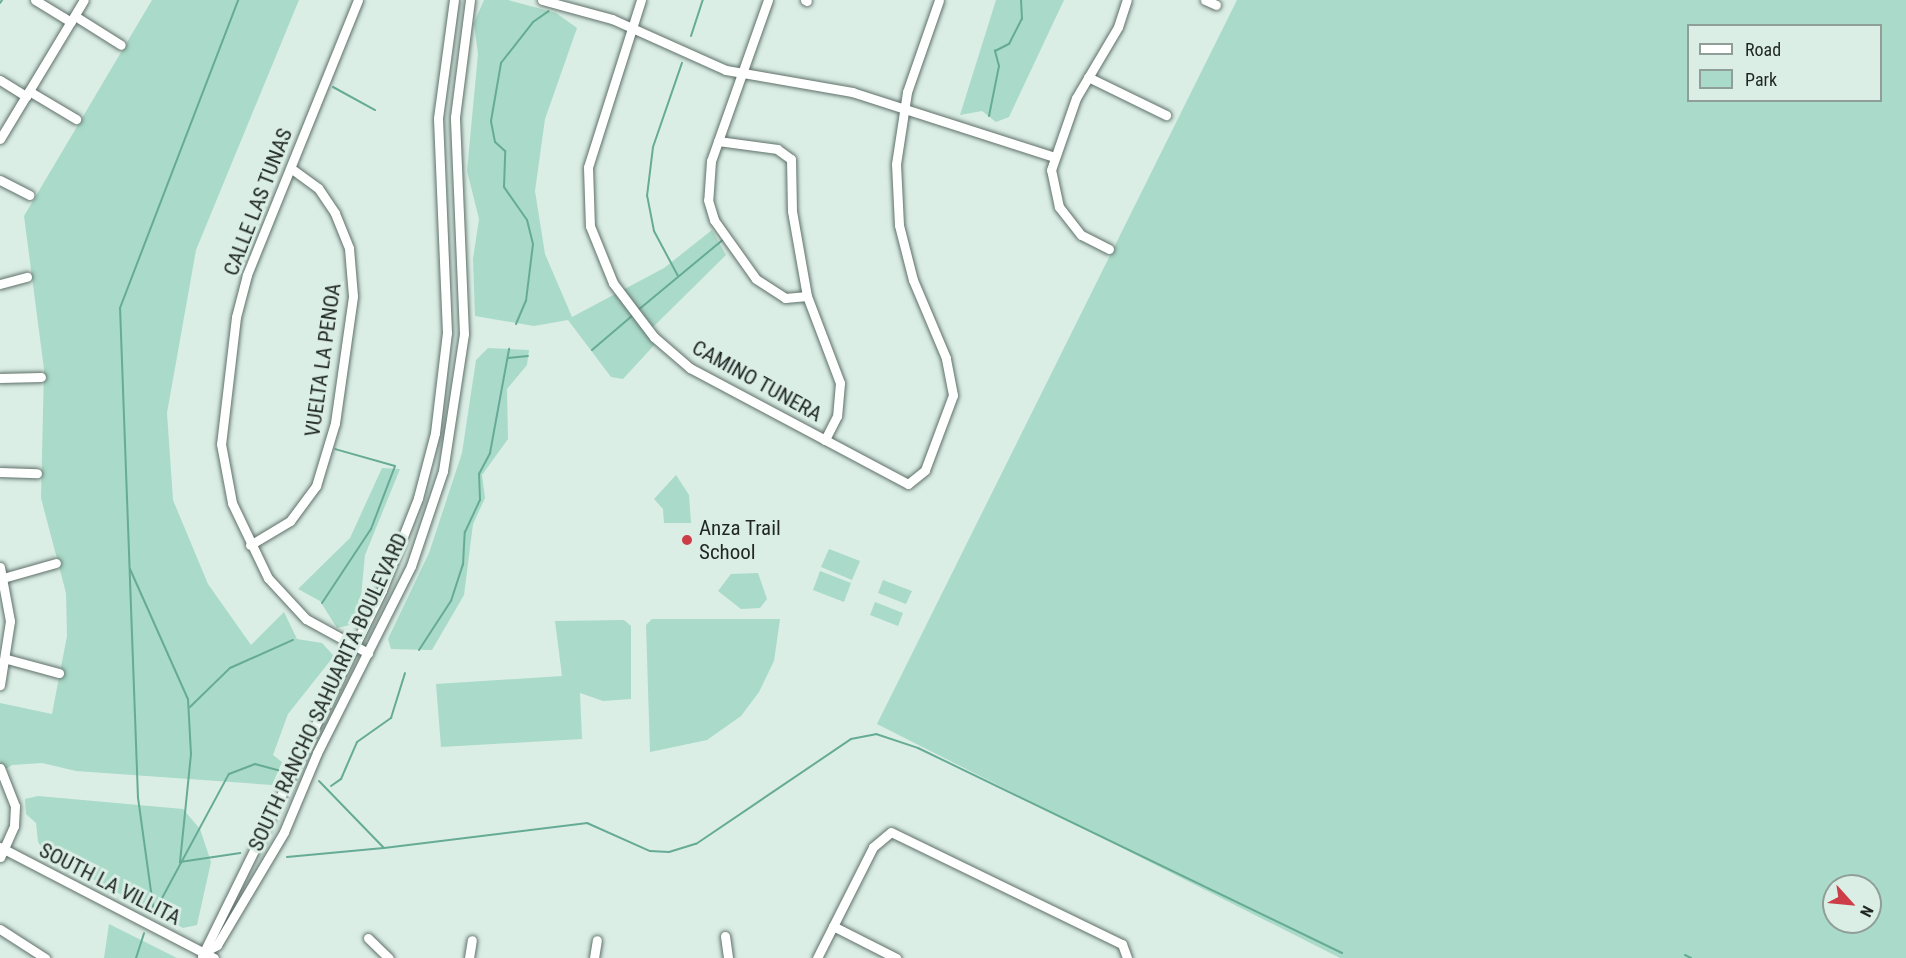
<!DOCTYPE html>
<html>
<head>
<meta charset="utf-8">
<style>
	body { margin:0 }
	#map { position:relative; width:1906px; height:958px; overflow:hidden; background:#daeee6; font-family:"Roboto Condensed",sans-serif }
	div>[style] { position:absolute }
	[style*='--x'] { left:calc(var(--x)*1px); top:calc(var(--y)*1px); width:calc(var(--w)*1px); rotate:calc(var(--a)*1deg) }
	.green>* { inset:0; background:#aadac9 }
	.stream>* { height:2px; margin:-1px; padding:0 1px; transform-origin:1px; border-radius:1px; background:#66ab95 }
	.roads { filter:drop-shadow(0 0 2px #5f7069) drop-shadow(0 0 2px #5f7069) }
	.minor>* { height:9px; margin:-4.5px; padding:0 4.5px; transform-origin:4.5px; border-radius:4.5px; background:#fff }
	.dots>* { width:16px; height:16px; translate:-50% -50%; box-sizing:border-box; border:3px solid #daeee6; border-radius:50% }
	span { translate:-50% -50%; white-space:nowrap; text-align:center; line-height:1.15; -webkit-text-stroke:6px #daeee6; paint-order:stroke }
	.street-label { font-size:21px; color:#1f2624 }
	.poi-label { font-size:21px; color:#1f2624 }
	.left { translate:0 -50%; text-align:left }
	.legend { position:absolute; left:1687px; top:24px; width:195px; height:78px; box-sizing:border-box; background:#daeee6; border:2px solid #8f9e98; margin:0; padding:8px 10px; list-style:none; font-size:18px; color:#1f2624 }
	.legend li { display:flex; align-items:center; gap:12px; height:30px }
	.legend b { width:30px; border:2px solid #8f9e98 }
	.north { position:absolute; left:1822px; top:874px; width:60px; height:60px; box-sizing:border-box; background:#daeee6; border:2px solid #8f9e98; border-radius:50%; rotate:117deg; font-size:16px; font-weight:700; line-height:24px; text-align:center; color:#1f2624 }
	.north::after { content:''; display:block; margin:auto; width:21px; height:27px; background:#cd3d47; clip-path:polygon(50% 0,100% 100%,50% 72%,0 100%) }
</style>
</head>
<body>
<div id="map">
	<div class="green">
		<i style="clip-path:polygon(152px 0,299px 0,196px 250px,167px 413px,173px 500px,208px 584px,251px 645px,284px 612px,297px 639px,322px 643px,334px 656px,288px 714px,273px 755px,282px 762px,272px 785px,76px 771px,42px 763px,12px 765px,0 773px,0 703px,52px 714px,67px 636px,66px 593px,41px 498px,44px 369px,24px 216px)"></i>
		<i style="clip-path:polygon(484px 0,508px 0,556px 13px,577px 28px,545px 119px,535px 191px,545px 254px,572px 317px,664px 268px,712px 230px,726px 255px,649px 331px,658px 341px,623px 379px,611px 377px,568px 320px,534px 326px,475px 316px,473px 259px,479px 219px,467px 171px,478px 54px,474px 23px)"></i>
		<i style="clip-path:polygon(996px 0,1064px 0,1009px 117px,996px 122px,982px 111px,960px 115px)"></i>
		<i style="clip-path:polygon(evenodd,1237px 0,1906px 0,1906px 958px,1340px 958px,877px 724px,1237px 0,1688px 26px,1880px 26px,1880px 100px,1688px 100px,1688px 26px,1237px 0,1834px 886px,1870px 886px,1870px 922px,1834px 922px,1834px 886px)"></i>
		<i style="clip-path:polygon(488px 348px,529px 350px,527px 365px,507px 389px,508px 439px,482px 475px,485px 498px,473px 524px,464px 595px,432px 650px,391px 649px,388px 639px,429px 553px,462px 453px,476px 360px)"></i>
		<i style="clip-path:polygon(382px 468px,400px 469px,365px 555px,360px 607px,350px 625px,337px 628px,320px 601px,298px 589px,350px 538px)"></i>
		<i style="clip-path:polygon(676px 475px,689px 495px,691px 523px,664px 523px,663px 509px,654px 499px)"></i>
		<i style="clip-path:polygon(829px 549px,860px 561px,852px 580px,821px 567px)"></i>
		<i style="clip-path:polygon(820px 571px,851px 583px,844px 602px,813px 590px)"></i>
		<i style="clip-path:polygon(758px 573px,767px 599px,760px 608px,741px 609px,718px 591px,731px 574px)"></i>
		<i style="clip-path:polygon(883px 580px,912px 591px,906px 604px,878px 593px)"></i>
		<i style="clip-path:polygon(875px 602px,903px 613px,898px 626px,870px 615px)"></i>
		<i style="clip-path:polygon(652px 619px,780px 619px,774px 661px,759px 692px,741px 716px,707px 740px,650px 752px,646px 625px)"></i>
		<i style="clip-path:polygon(624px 620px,631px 626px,631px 699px,603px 701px,580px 693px,582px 739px,441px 747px,436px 684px,562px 676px,555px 621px)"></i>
		<i style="clip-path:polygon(38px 796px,183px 809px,200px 829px,211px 862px,197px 925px,183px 928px,46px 854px,38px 842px,36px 823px,26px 814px,25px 799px)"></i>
		<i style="clip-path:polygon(109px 924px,177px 958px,104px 958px)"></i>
	</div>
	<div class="stream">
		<i style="--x:0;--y:3;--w:4;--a:-56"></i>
		<i style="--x:691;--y:36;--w:38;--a:-72"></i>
		<i style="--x:333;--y:87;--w:48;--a:28.7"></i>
		<i style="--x:989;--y:116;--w:51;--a:-78.7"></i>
		<i style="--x:999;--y:66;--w:16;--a:-105"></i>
		<i style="--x:995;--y:51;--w:16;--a:-27"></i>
		<i style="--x:1009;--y:44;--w:28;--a:-63"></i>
		<i style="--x:1022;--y:19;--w:19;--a:-93"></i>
		<i style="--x:678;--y:276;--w:51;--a:-118.1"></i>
		<i style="--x:654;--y:231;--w:36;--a:-101"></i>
		<i style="--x:647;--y:196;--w:49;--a:-83"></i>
		<i style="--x:653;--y:147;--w:89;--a:-71"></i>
		<i style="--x:637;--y:311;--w:114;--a:-39.7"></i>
		<i style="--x:516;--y:324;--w:25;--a:-67"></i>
		<i style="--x:526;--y:301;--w:57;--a:-83"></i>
		<i style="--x:533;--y:244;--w:25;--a:-104"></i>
		<i style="--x:527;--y:220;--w:40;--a:-124.9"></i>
		<i style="--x:504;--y:187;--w:36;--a:-88"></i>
		<i style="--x:505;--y:151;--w:13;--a:-138"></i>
		<i style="--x:495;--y:142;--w:21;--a:-101"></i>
		<i style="--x:491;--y:121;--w:59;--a:-80.2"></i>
		<i style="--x:501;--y:63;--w:52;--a:-52"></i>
		<i style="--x:533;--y:22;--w:19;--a:-35"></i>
		<i style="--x:592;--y:350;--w:54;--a:-40.5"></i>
		<i style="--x:508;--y:358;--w:20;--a:-6"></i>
		<i style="--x:130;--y:569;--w:142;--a:66"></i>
		<i style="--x:188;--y:699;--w:55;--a:86.9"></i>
		<i style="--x:191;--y:754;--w:109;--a:95.8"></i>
		<i style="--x:180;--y:862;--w:61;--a:-8.5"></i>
		<i style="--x:322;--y:603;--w:89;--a:-56.5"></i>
		<i style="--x:371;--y:529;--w:67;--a:-69.1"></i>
		<i style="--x:395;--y:466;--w:62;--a:-164.2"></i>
		<i style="--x:419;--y:650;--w:59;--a:-56.9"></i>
		<i style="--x:451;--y:601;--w:38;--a:-72"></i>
		<i style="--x:463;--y:565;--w:33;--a:-87"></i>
		<i style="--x:465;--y:532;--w:35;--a:-65"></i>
		<i style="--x:480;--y:500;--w:26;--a:-92"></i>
		<i style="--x:479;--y:474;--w:24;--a:-62"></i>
		<i style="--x:490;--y:453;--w:106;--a:-79.6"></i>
		<i style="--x:190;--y:707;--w:56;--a:-44.3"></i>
		<i style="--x:230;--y:668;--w:69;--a:-24"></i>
		<i style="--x:319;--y:781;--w:93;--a:45.9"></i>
		<i style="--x:384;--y:848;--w:205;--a:-7"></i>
		<i style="--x:587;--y:823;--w:69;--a:24"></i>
		<i style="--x:650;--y:851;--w:19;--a:3"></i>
		<i style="--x:669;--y:852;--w:28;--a:-17"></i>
		<i style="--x:696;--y:844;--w:187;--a:-34.1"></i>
		<i style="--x:851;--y:739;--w:25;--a:-11"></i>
		<i style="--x:876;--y:734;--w:44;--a:18.4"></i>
		<i style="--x:918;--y:748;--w:471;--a:25.8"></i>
		<i style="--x:331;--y:786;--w:12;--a:-35"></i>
		<i style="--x:341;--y:779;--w:40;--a:-66.6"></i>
		<i style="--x:357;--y:742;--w:42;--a:-35.2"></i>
		<i style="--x:391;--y:718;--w:47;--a:-72.7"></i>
		<i style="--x:287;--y:857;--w:97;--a:-5.3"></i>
		<i style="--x:154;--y:913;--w:116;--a:-97.9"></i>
		<i style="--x:138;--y:798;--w:490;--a:-92.1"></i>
		<i style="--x:120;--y:308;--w:330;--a:-69"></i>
		<i style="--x:154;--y:913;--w:158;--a:-61.7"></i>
		<i style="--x:229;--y:774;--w:28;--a:-21"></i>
		<i style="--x:255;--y:764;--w:24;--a:15"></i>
		<i style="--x:1685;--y:955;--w:7;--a:27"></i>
		<i style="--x:136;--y:958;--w:26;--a:-72"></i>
	</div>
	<div class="roads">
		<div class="minor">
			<i style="--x:35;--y:0;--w:42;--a:31.4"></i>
			<i style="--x:358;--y:0;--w:297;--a:112"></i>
			<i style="--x:247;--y:275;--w:43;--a:104.7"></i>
			<i style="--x:236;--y:317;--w:128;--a:96.7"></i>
			<i style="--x:221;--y:444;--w:60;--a:79.4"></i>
			<i style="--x:232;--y:503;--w:83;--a:64.4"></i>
			<i style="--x:268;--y:578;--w:56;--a:47.2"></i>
			<i style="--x:306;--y:619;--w:71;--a:28.7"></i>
			<i style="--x:542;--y:0;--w:73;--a:15.2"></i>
			<i style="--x:612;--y:19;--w:125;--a:24.1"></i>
			<i style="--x:726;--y:70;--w:128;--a:9.9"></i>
			<i style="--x:852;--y:92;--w:213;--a:17.8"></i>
			<i style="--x:641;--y:0;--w:175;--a:107.6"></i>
			<i style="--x:588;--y:167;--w:59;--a:88.1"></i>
			<i style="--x:590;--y:226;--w:61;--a:68"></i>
			<i style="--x:613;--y:283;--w:68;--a:52.8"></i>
			<i style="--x:654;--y:337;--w:48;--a:40.7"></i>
			<i style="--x:690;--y:368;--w:247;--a:28"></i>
			<i style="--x:908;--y:484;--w:22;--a:-39"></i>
			<i style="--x:925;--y:470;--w:80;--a:-69.5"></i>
			<i style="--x:953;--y:395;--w:38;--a:-101"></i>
			<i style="--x:946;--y:358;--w:85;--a:-112.9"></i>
			<i style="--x:913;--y:280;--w:57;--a:-104.3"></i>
			<i style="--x:899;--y:225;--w:61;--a:-92.8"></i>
			<i style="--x:896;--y:164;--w:73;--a:-81.3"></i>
			<i style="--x:907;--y:92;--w:97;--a:-70.8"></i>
			<i style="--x:768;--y:0;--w:171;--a:109.5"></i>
			<i style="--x:711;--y:161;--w:39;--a:94"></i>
			<i style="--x:708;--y:200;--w:21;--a:73"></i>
			<i style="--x:714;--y:220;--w:72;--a:54.6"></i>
			<i style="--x:756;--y:279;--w:35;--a:33"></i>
			<i style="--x:785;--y:298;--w:22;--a:-5"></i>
			<i style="--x:805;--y:0;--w:2;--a:27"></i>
			<i style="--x:1205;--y:0;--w:12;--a:24"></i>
			<i style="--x:75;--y:16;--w:54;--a:32.2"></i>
			<i style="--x:1088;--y:77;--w:87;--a:26"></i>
			<i style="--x:0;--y:80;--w:31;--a:32"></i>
			<i style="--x:29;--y:91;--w:55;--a:30.8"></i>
			<i style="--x:0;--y:139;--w:162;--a:-58.9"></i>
			<i style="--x:718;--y:141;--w:60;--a:7.7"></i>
			<i style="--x:777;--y:149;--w:17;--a:36"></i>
			<i style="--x:791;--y:159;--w:52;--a:88.9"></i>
			<i style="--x:792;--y:211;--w:86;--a:80"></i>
			<i style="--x:807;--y:296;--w:93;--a:69.2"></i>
			<i style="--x:840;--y:383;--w:33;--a:95"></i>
			<i style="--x:837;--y:416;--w:27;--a:117"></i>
			<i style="--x:0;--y:180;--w:33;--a:27"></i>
			<i style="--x:1109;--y:249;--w:31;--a:-153"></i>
			<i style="--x:1081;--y:235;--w:36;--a:-128"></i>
			<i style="--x:1059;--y:207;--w:38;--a:-102"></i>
			<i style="--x:1051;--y:170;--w:76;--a:-70.9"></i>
			<i style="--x:1076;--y:98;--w:82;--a:-59.4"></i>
			<i style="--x:1118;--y:27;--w:28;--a:-72"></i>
			<i style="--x:0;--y:284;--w:28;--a:-15"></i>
			<i style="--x:0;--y:378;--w:41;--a:-1.4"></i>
			<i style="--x:0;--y:472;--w:37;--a:2"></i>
			<i style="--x:250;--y:545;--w:47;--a:-31"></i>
			<i style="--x:290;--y:521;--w:44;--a:-53.4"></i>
			<i style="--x:316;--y:486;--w:66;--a:-73.2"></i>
			<i style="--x:335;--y:423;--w:128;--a:-81.9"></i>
			<i style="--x:353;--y:296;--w:48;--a:-94.8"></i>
			<i style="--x:349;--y:248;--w:38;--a:-112"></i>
			<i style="--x:335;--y:213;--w:30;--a:-124"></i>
			<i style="--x:318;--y:188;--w:32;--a:-144"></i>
			<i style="--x:0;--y:567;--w:55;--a:79.5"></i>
			<i style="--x:10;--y:621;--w:65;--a:98.9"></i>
			<i style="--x:3;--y:578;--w:55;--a:-15.8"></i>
			<i style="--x:7;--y:659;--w:54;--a:15.1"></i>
			<i style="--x:0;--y:768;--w:41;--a:68.5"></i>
			<i style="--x:15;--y:806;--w:20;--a:93"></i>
			<i style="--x:14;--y:826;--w:34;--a:114"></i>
			<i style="--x:0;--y:847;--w:241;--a:27.4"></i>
			<i style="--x:833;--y:926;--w:71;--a:26.9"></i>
			<i style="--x:0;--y:929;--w:54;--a:32.8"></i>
			<i style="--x:725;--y:936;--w:22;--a:82"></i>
			<i style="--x:368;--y:938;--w:29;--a:44"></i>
			<i style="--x:204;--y:952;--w:15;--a:-28"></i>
			<i style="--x:217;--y:945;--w:131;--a:-59.3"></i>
			<i style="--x:284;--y:832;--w:86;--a:-67.3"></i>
			<i style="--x:317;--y:753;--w:209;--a:-63.3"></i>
			<i style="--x:411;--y:566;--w:100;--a:-71.4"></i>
			<i style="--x:443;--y:471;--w:139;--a:-81.3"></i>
			<i style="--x:464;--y:334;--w:217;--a:-92.4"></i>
			<i style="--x:455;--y:117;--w:118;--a:-82.7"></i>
			<i style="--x:202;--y:956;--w:408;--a:-63.8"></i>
			<i style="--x:382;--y:590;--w:99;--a:-68.6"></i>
			<i style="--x:418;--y:498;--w:67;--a:-75.3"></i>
			<i style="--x:435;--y:433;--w:101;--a:-83.2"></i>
			<i style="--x:447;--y:333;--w:215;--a:-92.4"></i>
			<i style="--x:438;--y:118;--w:119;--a:-82.3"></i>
			<i style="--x:469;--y:958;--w:18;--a:-81"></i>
			<i style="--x:594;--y:958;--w:18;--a:-81"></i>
			<i style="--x:817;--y:958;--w:124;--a:-63.2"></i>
			<i style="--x:873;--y:847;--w:23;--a:-40"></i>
			<i style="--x:891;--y:832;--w:257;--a:25.9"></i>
			<i style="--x:1122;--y:944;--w:15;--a:70"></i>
		</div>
	</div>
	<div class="dots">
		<i style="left:687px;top:540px;background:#cd3d47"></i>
	</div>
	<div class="street-label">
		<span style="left:258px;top:202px;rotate:-69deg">CALLE LAS TUNAS</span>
		<span style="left:323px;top:360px;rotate:-82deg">VUELTA LA PENOA</span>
		<span style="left:757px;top:381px;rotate:29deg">CAMINO TUNERA</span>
		<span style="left:328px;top:692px;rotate:-65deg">SOUTH RANCHO SAHUARITA BOULEVARD</span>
		<span style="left:110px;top:884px;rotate:27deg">SOUTH LA VILLITA</span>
	</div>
	<div class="poi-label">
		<span class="left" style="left:699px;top:540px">Anza Trail<br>School</span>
	</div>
	<ul class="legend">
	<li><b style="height:8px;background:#fff"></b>Road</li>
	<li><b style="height:16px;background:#aadac9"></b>Park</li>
	</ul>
	<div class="north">N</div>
</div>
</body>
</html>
